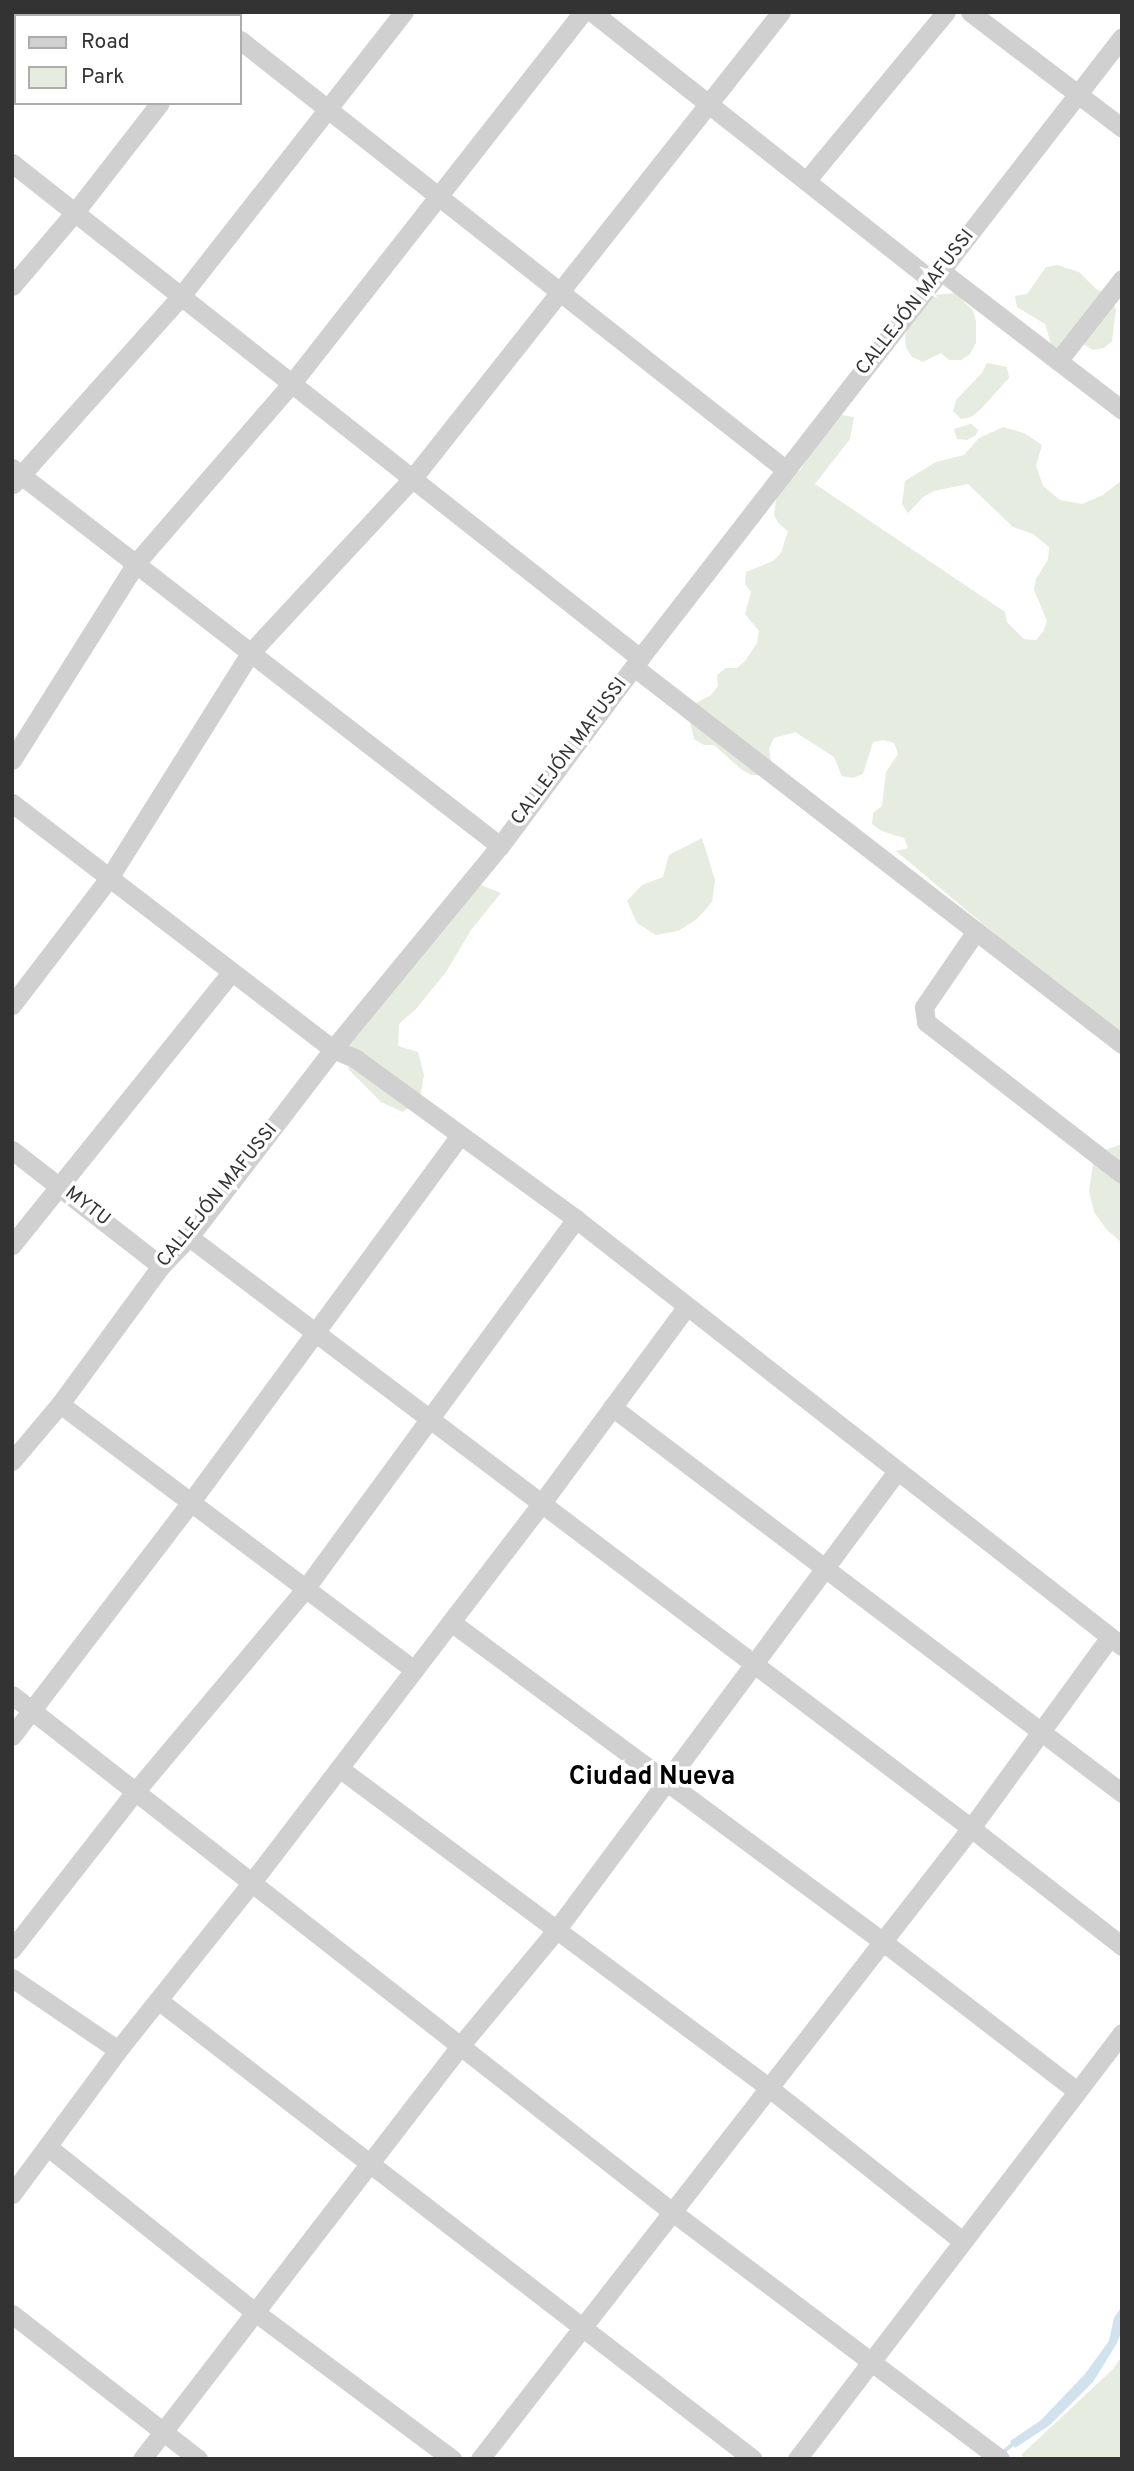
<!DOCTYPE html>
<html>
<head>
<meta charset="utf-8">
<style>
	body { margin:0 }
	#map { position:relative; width:1134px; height:2471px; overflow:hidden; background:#fff; font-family:Overpass,sans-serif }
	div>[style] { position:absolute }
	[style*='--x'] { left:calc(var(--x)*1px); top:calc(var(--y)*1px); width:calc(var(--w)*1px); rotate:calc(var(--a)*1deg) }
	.green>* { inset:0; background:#e6ecdf }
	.water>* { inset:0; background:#cfe2ee }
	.stream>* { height:3.5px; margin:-1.75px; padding:0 1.75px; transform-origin:1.75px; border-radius:1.75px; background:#cfe2ee }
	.minor>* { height:19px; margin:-9.5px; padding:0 9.5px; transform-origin:9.5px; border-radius:9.5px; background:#d0d0d0 }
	span { translate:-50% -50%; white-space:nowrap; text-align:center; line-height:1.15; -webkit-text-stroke:7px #fff; paint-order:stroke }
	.street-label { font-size:19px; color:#333 }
	.district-label { font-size:26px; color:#000; font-weight:700 }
	.frame { position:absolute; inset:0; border:14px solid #333; pointer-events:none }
	.legend { position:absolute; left:14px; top:14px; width:228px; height:91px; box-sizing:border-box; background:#fff; border:2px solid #adadad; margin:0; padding:9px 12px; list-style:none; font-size:21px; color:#333 }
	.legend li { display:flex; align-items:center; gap:14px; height:35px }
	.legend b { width:35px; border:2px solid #adadad }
</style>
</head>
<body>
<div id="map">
	<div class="green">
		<i style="clip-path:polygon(1057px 265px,1079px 272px,1096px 289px,1107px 293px,1116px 309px,1112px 341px,1104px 348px,1093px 350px,1083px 344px,1068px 358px,1051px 344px,1045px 324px,1017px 307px,1015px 296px,1027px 294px,1046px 267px)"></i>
		<i style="clip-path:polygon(956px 293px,973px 311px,976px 321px,976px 343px,970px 354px,961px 360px,949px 360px,941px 353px,923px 362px,912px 357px,906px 348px,905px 337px,914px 304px,921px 296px)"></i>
		<i style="clip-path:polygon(987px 363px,1007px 367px,1009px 378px,980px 410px,971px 417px,961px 419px,953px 411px,956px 400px,982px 373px)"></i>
		<i style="clip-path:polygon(842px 415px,854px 417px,850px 439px,815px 484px,1005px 612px,1007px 622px,1024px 639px,1036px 640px,1043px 632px,1047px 621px,1034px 590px,1036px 579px,1048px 560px,1049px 547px,1033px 534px,1013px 527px,968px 484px,934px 491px,923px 497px,908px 513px,902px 504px,905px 481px,936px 462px,964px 455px,979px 438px,1003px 427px,1024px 433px,1042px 445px,1036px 466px,1043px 486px,1060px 500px,1082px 504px,1103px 495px,1122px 480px,1122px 1041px,896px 851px,908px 848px,904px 838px,882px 831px,872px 824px,873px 813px,882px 806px,886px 772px,898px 754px,894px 743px,883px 740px,873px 742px,863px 774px,853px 778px,842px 776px,834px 757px,795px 732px,774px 738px,769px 748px,772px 769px,763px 775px,752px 775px,742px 770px,714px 745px,704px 745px,694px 739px,689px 718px,691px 706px,711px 695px,718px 686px,717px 675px,726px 668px,737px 668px,745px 661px,757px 643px,759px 631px,745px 614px,751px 592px,745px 584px,746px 572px,773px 561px,781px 553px,788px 531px,779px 524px,774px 515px,777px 492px,782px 483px,801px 469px,822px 429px)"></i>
		<i style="clip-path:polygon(971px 424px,978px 430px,976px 435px,967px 440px,957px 439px,954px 429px)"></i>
		<i style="clip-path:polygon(702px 838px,715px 880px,712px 902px,697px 919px,678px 931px,656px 935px,637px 923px,627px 901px,642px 885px,663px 877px,669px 855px)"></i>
		<i style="clip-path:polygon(478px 884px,501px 893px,471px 930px,446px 972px,416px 1009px,399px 1024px,398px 1046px,418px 1052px,424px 1075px,420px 1097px,403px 1112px,381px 1102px,349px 1070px,343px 1050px)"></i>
		<i style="clip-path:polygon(1122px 1144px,1122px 1243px,1107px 1230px,1094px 1212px,1089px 1191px,1093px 1164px,1108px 1149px)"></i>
		<i style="clip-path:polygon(1122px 2356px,1122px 2459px,1026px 2459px,1021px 2455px,1113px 2369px)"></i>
	</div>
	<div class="water">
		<i style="clip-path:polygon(1122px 2306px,1122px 2330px,1117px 2343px,1093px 2382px,1050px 2425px,1015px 2448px,1010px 2441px,1040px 2421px,1085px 2374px,1109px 2341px,1114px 2318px)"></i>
	</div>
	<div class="stream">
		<i style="--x:1001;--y:2454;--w:17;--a:-40"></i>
	</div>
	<div class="minor">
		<i style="--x:205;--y:12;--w:6;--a:45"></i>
		<i style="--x:592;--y:12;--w:434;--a:38.3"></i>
		<i style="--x:970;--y:12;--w:191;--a:37.3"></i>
		<i style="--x:43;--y:16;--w:4;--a:-63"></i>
		<i style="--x:228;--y:16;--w:4;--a:-63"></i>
		<i style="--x:240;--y:40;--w:695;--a:38.22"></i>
		<i style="--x:12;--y:54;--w:6;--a:-45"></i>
		<i style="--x:12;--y:163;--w:800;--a:38.25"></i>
		<i style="--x:806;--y:181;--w:219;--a:-50.4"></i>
		<i style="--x:941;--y:271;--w:228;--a:37.5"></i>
		<i style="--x:12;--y:286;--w:97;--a:-49.6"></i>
		<i style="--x:75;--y:212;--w:138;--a:-52.1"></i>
		<i style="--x:1058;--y:361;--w:104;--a:-52"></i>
		<i style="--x:12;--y:468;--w:617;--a:37.76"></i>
		<i style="--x:13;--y:484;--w:252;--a:-48.2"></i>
		<i style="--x:181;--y:296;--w:361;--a:-51.9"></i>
		<i style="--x:634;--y:667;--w:617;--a:37.69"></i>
		<i style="--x:12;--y:760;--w:233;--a:-57.8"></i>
		<i style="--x:136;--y:563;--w:238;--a:-49.1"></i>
		<i style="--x:292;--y:383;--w:472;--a:-51.9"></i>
		<i style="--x:12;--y:803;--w:404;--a:37.5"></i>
		<i style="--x:333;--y:1049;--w:25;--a:23"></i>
		<i style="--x:356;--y:1059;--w:272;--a:36"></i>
		<i style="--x:576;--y:1219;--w:693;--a:38.03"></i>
		<i style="--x:976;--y:931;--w:92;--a:124.4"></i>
		<i style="--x:924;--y:1007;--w:15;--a:82"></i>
		<i style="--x:926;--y:1022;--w:248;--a:37.8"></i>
		<i style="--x:12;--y:1005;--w:160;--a:-52.6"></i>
		<i style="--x:109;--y:878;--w:267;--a:-57.9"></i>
		<i style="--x:251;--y:652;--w:236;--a:-47.1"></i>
		<i style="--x:412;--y:479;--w:595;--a:-51.69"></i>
		<i style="--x:12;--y:1150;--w:189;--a:37.9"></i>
		<i style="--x:189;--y:1237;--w:980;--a:37.08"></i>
		<i style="--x:971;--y:1828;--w:192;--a:38"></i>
		<i style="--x:12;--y:1245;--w:349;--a:-51.2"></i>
		<i style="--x:60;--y:1404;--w:443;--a:36.9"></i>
		<i style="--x:612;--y:1407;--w:640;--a:37.12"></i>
		<i style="--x:12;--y:1461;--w:75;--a:-49.9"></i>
		<i style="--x:60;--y:1404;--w:171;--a:-53.8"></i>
		<i style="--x:161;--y:1266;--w:40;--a:-46"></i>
		<i style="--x:189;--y:1237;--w:237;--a:-52.5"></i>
		<i style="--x:333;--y:1049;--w:263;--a:-50.6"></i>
		<i style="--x:500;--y:846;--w:234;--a:-53.3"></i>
		<i style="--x:640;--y:658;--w:786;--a:-52.18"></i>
		<i style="--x:451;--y:1622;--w:536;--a:36.51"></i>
		<i style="--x:882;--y:1941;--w:246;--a:37.6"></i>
		<i style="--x:12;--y:1695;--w:837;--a:38.06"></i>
		<i style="--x:671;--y:2211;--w:412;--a:37"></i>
		<i style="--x:12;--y:1736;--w:293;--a:-52.6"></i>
		<i style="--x:190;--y:1503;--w:456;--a:-53.7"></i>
		<i style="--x:339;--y:1768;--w:535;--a:36.63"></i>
		<i style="--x:768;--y:2087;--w:248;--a:38.4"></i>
		<i style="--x:12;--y:1949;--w:198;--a:-52"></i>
		<i style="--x:134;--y:1793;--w:266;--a:-50"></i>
		<i style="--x:305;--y:1589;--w:459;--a:-53.8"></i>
		<i style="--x:12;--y:1978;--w:128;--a:34.2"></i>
		<i style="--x:158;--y:2000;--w:751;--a:37.65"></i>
		<i style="--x:48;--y:2147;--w:265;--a:38.6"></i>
		<i style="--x:255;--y:2312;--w:246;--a:36.7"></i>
		<i style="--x:12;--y:2194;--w:179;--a:-53.6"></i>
		<i style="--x:118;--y:2050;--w:215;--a:-51.4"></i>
		<i style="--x:252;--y:1882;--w:476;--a:-52.6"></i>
		<i style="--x:541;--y:1504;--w:245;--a:-53.6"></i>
		<i style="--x:12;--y:2314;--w:236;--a:37.9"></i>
		<i style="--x:142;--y:2459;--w:521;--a:-52.4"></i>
		<i style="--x:460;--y:2046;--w:152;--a:-50.3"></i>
		<i style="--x:557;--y:1929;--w:570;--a:-53.41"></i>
		<i style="--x:480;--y:2459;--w:800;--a:-52.11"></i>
		<i style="--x:971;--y:1828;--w:236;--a:-54"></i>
		<i style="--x:797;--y:2459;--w:536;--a:-52.66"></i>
	</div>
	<div class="street-label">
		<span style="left:916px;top:303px;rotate:-52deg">CALLEJÓN MAFUSSI</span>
		<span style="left:570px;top:752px;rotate:-53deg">CALLEJÓN MAFUSSI</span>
		<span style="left:218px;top:1196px;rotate:-51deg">CALLEJÓN MAFUSSI</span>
		<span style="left:87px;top:1207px;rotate:38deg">MYTU</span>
	</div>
	<div class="district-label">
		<span style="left:652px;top:1778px">Ciudad Nueva</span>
	</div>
	<div class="frame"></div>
	<ul class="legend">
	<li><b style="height:9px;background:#d0d0d0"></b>Road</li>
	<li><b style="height:19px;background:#e6ecdf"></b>Park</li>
	</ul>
</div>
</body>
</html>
